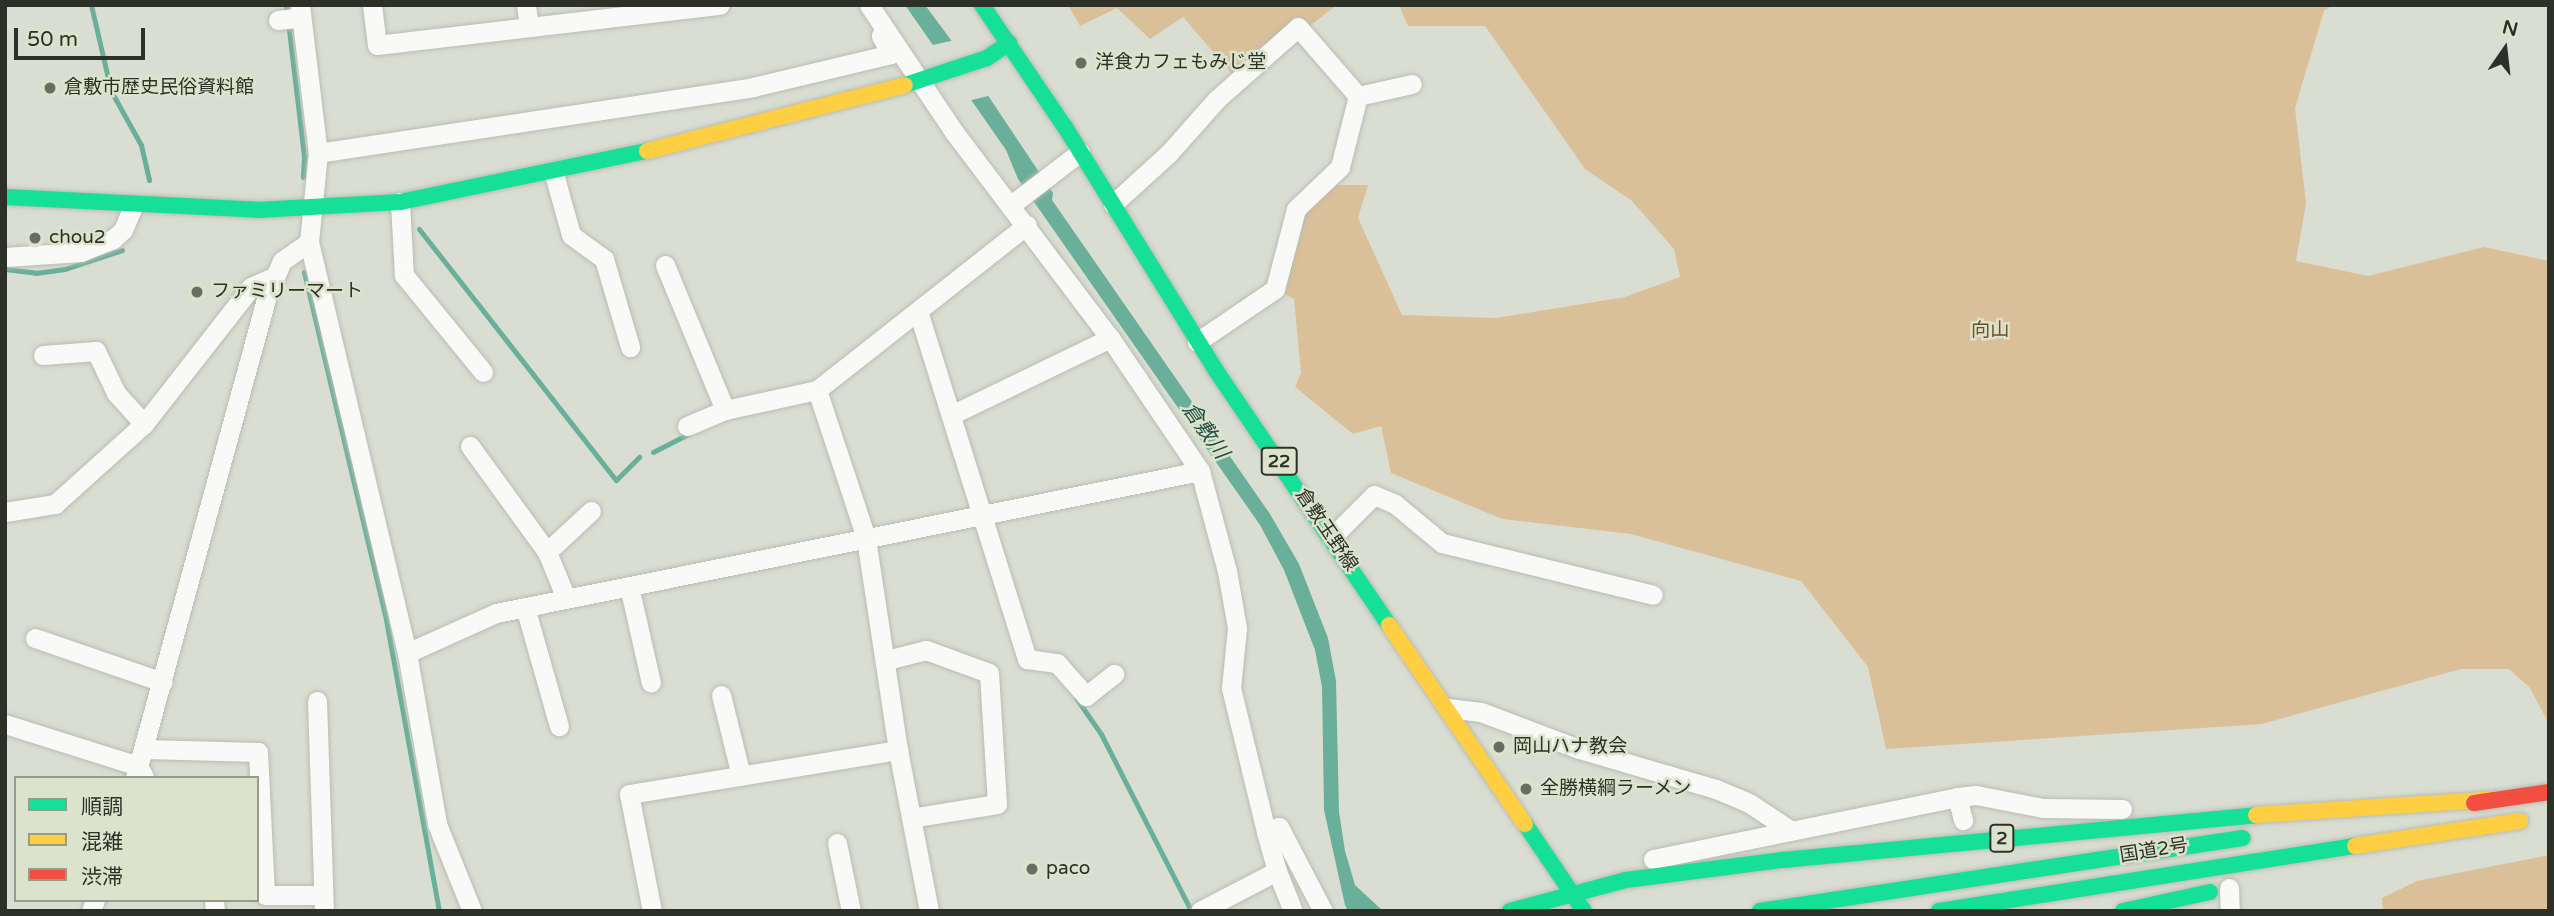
<!DOCTYPE html>
<html>
<head>
<meta charset="utf-8">
<style>
	body { margin:0 }
	#map { position:relative; width:2554px; height:916px; overflow:hidden; background:#daded2; font-family:"Varela Round","Noto Sans JP",sans-serif }
	div>[style] { position:absolute }
	[style*='--x'] { left:calc(var(--x)*1px); top:calc(var(--y)*1px); width:calc(var(--w)*1px); rotate:calc(var(--a)*1deg) }
	.forest>* { inset:0; background:#dac098 }
	.water>* { inset:0; background:#69af9a }
	.pier>* { inset:0; background:#daded2 }
	.stream>* { height:5px; margin:-2.5px; padding:0 2.5px; transform-origin:2.5px; border-radius:2.5px; background:#69af9a }
	.roads { filter:drop-shadow(0 0 2px #b9bcb3) drop-shadow(0 0 2px #b9bcb3) }
	.street>* { height:19px; margin:-9.5px; padding:0 9.5px; transform-origin:9.5px; border-radius:9.5px; background:#f9faf8 }
	.fast>* { height:16px; margin:-8px; padding:0 8px; transform-origin:8px; border-radius:8px; background:#16e098 }
	.slow>* { height:16px; margin:-8px; padding:0 8px; transform-origin:8px; border-radius:8px; background:#ffcf43 }
	.jam>* { height:16px; margin:-8px; padding:0 8px; transform-origin:8px; border-radius:8px; background:#f24e42 }
	.dots>* { width:19px; height:19px; translate:-50% -50%; box-sizing:border-box; border:4px solid #dce3cd; border-radius:50% }
	span { translate:-50% -50%; white-space:nowrap; text-align:center; line-height:1.15; -webkit-text-stroke:5px #dce3cd; paint-order:stroke }
	.shield-label span { padding:2px 5px; background:#dce3cd; border:2px solid; border-radius:5px; -webkit-text-stroke-width:0 }
	.shield-label { font-size:18px; color:#2d3027; font-weight:700 }
	.poi-label { font-size:19px; color:#2d3027 }
	.left { translate:0 -50%; text-align:left }
	.park-label { font-size:19px; color:#724f20 }
	.street-label { font-size:19px; color:#2d3027 }
	.water-label { font-size:21px; color:#254f43; font-style:italic }
	.frame { position:absolute; inset:0; border:7px solid #2d3027; pointer-events:none }
	.legend { position:absolute; left:14px; top:776px; width:245px; height:126px; box-sizing:border-box; background:#dce3cd; border:2px solid #969b8b; margin:0; padding:9px 12px; list-style:none; font-size:21px; color:#2d3027 }
	.legend li { display:flex; align-items:center; gap:14px; height:35px }
	.legend b { width:35px; border:2px solid #969b8b }
	.north { position:absolute; left:2470px; top:14px; width:70px; height:70px; -webkit-text-stroke:5px #dce3cd; paint-order:stroke; rotate:14deg; font-size:19px; font-weight:700; line-height:28px; text-align:center; color:#2d3027 }
	.north::after { content:''; display:block; margin:auto; width:24px; height:32px; background:#2d3027; clip-path:polygon(50% 0,100% 100%,50% 72%,0 100%) }
	.scale { position:absolute; left:14px; top:28px; width:131px; height:32px; box-sizing:border-box; border:4px solid #2d3027; border-top:0; padding-left:9px; font-size:21px; line-height:24px; white-space:nowrap; color:#2d3027; -webkit-text-stroke:5px #dce3cd; paint-order:stroke }
</style>
</head>
<body>
<div id="map">
	<div class="forest">
		<i style="clip-path:polygon(1068px 5px,1337px 5px,1238px 81px,1183px 17px,1150px 39px,1117px 8px,1080px 26px)"></i>
		<i style="clip-path:polygon(1399px 5px,2333px 5px,2324px 11px,2295px 108px,2306px 203px,2296px 261px,2368px 276px,2484px 247px,2549px 261px,2549px 724px,2530px 688px,2509px 669px,2461px 669px,2262px 724px,1886px 749px,1868px 667px,1801px 581px,1631px 534px,1502px 519px,1391px 473px,1381px 426px,1353px 434px,1295px 387px,1301px 373px,1294px 299px,1283px 293px,1280px 284px,1298px 211px,1338px 185px,1368px 185px,1358px 218px,1402px 315px,1496px 318px,1625px 297px,1680px 277px,1674px 249px,1632px 201px,1585px 169px,1485px 26px,1408px 26px)"></i>
		<i style="clip-path:polygon(2549px 855px,2549px 911px,2383px 911px,2382px 898px,2417px 881px)"></i>
	</div>
	<div class="water">
		<i style="clip-path:polygon(905px 5px,925px 5px,951px 40px,1053px 193px,1052px 200px,1270px 514px,1299px 564px,1328px 638px,1336px 681px,1339px 812px,1345px 851px,1355px 885px,1383px 911px,1348px 911px,1345px 905px,1324px 810px,1322px 687px,1315px 650px,1284px 570px,1260px 525px,1018px 179px,1006px 150px)"></i>
	</div>
	<div class="pier">
		<i style="clip-path:polygon(955px 40px,992px 95px,968px 101px,928px 46px)"></i>
	</div>
	<div class="stream">
		<i style="--x:91;--y:5;--w:88;--a:76.9"></i>
		<i style="--x:111;--y:91;--w:62;--a:60.9"></i>
		<i style="--x:141;--y:145;--w:36;--a:77"></i>
		<i style="--x:286;--y:5;--w:153;--a:83.2"></i>
		<i style="--x:304;--y:157;--w:20;--a:93"></i>
		<i style="--x:419;--y:229;--w:319;--a:51.9"></i>
		<i style="--x:616;--y:480;--w:33;--a:-45"></i>
		<i style="--x:5;--y:269;--w:31;--a:7"></i>
		<i style="--x:36;--y:273;--w:29;--a:-8"></i>
		<i style="--x:65;--y:269;--w:60;--a:-18.4"></i>
		<i style="--x:304;--y:272;--w:351;--a:76.7"></i>
		<i style="--x:385;--y:614;--w:302;--a:79.7"></i>
		<i style="--x:653;--y:452;--w:39;--a:-27"></i>
		<i style="--x:1076;--y:698;--w:44;--a:55.2"></i>
		<i style="--x:1101;--y:734;--w:199;--a:63"></i>
	</div>
	<div class="roads">
		<div class="street">
			<i style="--x:300;--y:5;--w:149;--a:83.1"></i>
			<i style="--x:318;--y:153;--w:89;--a:95.8"></i>
			<i style="--x:309;--y:242;--w:423;--a:76.6"></i>
			<i style="--x:407;--y:653;--w:174;--a:80"></i>
			<i style="--x:437;--y:824;--w:94;--a:68.1"></i>
			<i style="--x:372;--y:5;--w:40;--a:82.9"></i>
			<i style="--x:377;--y:45;--w:345;--a:-6.7"></i>
			<i style="--x:526;--y:5;--w:22;--a:82"></i>
			<i style="--x:869;--y:5;--w:153;--a:56.2"></i>
			<i style="--x:954;--y:132;--w:258;--a:52.9"></i>
			<i style="--x:1110;--y:338;--w:161;--a:55.9"></i>
			<i style="--x:1200;--y:471;--w:104;--a:74.9"></i>
			<i style="--x:1227;--y:571;--w:58;--a:80"></i>
			<i style="--x:1237;--y:628;--w:60;--a:95.7"></i>
			<i style="--x:1231;--y:688;--w:148;--a:76.3"></i>
			<i style="--x:278;--y:20;--w:23;--a:-7"></i>
			<i style="--x:318;--y:153;--w:440;--a:-8.6"></i>
			<i style="--x:753;--y:87;--w:142;--a:-13.4"></i>
			<i style="--x:891;--y:54;--w:21;--a:-119"></i>
			<i style="--x:554;--y:174;--w:63;--a:74.4"></i>
			<i style="--x:571;--y:235;--w:41;--a:36"></i>
			<i style="--x:604;--y:259;--w:92;--a:73.5"></i>
			<i style="--x:400;--y:202;--w:73;--a:86.9"></i>
			<i style="--x:404;--y:275;--w:125;--a:50.8"></i>
			<i style="--x:1113;--y:204;--w:76;--a:-42.3"></i>
			<i style="--x:1169;--y:153;--w:72;--a:-48.4"></i>
			<i style="--x:1217;--y:99;--w:108;--a:-41.6"></i>
			<i style="--x:1298;--y:27;--w:91;--a:49"></i>
			<i style="--x:1358;--y:96;--w:55;--a:-12.5"></i>
			<i style="--x:1011;--y:205;--w:87;--a:-37.5"></i>
			<i style="--x:5;--y:257;--w:76;--a:-3.8"></i>
			<i style="--x:81;--y:252;--w:35;--a:-22"></i>
			<i style="--x:113;--y:239;--w:13;--a:-42"></i>
			<i style="--x:123;--y:230;--w:25;--a:-67"></i>
			<i style="--x:665;--y:265;--w:157;--a:67.5"></i>
			<i style="--x:918;--y:311;--w:365;--a:72.6"></i>
			<i style="--x:1027;--y:659;--w:30;--a:8"></i>
			<i style="--x:1057;--y:663;--w:44;--a:48.7"></i>
			<i style="--x:1086;--y:696;--w:36;--a:-38"></i>
			<i style="--x:1197;--y:342;--w:94;--a:-34.2"></i>
			<i style="--x:1275;--y:289;--w:83;--a:-75.3"></i>
			<i style="--x:1296;--y:209;--w:61;--a:-43.7"></i>
			<i style="--x:1340;--y:167;--w:73;--a:-75.8"></i>
			<i style="--x:43;--y:355;--w:53;--a:-4.3"></i>
			<i style="--x:96;--y:351;--w:47;--a:64.5"></i>
			<i style="--x:116;--y:393;--w:42;--a:47.9"></i>
			<i style="--x:951;--y:415;--w:177;--a:-25.8"></i>
			<i style="--x:687;--y:426;--w:41;--a:-22.8"></i>
			<i style="--x:725;--y:410;--w:94;--a:-12.3"></i>
			<i style="--x:470;--y:446;--w:131;--a:54"></i>
			<i style="--x:547;--y:552;--w:50;--a:67.6"></i>
			<i style="--x:5;--y:512;--w:51;--a:-9.1"></i>
			<i style="--x:55;--y:504;--w:120;--a:-42"></i>
			<i style="--x:144;--y:424;--w:174;--a:-52"></i>
			<i style="--x:251;--y:287;--w:24;--a:-24"></i>
			<i style="--x:1331;--y:538;--w:61;--a:-45"></i>
			<i style="--x:1374;--y:495;--w:23;--a:23"></i>
			<i style="--x:1395;--y:504;--w:61;--a:39.7"></i>
			<i style="--x:1442;--y:543;--w:217;--a:13.8"></i>
			<i style="--x:547;--y:552;--w:60;--a:-43"></i>
			<i style="--x:629;--y:586;--w:99;--a:77.2"></i>
			<i style="--x:525;--y:607;--w:124;--a:74.1"></i>
			<i style="--x:35;--y:638;--w:135;--a:19"></i>
			<i style="--x:407;--y:653;--w:98;--a:-24.2"></i>
			<i style="--x:496;--y:613;--w:718;--a:-11.4"></i>
			<i style="--x:887;--y:660;--w:40;--a:-14.4"></i>
			<i style="--x:926;--y:650;--w:67;--a:20.1"></i>
			<i style="--x:989;--y:673;--w:131;--a:86.5"></i>
			<i style="--x:997;--y:804;--w:87;--a:170.8"></i>
			<i style="--x:721;--y:695;--w:83;--a:76.1"></i>
			<i style="--x:317;--y:701;--w:210;--a:88.1"></i>
			<i style="--x:1448;--y:708;--w:33;--a:7"></i>
			<i style="--x:1481;--y:712;--w:105;--a:20.7"></i>
			<i style="--x:1579;--y:749;--w:143;--a:16.3"></i>
			<i style="--x:1716;--y:789;--w:36;--a:23"></i>
			<i style="--x:1749;--y:803;--w:49;--a:33.4"></i>
			<i style="--x:5;--y:724;--w:139;--a:17.5"></i>
			<i style="--x:138;--y:766;--w:13;--a:61"></i>
			<i style="--x:145;--y:749;--w:113;--a:1.5"></i>
			<i style="--x:258;--y:752;--w:143;--a:87.2"></i>
			<i style="--x:265;--y:895;--w:58;--a:0"></i>
			<i style="--x:135;--y:778;--w:500;--a:-74.7"></i>
			<i style="--x:267;--y:296;--w:38;--a:-67"></i>
			<i style="--x:282;--y:261;--w:33;--a:-35"></i>
			<i style="--x:1957;--y:797;--w:24;--a:75"></i>
			<i style="--x:837;--y:843;--w:69;--a:78.4"></i>
			<i style="--x:1653;--y:859;--w:310;--a:-11.5"></i>
			<i style="--x:1957;--y:797;--w:19;--a:-6"></i>
			<i style="--x:1976;--y:795;--w:68;--a:11"></i>
			<i style="--x:2043;--y:808;--w:79;--a:0.7"></i>
			<i style="--x:1277;--y:871;--w:43;--a:68.2"></i>
			<i style="--x:2229;--y:888;--w:23;--a:88"></i>
			<i style="--x:214;--y:900;--w:11;--a:85"></i>
			<i style="--x:91;--y:911;--w:12;--a:-70"></i>
			<i style="--x:652;--y:911;--w:119;--a:-101.1"></i>
			<i style="--x:629;--y:794;--w:273;--a:-9.3"></i>
			<i style="--x:929;--y:911;--w:164;--a:-100.9"></i>
			<i style="--x:898;--y:750;--w:214;--a:-98.6"></i>
			<i style="--x:866;--y:538;--w:156;--a:-108.3"></i>
			<i style="--x:817;--y:390;--w:267;--a:-38.2"></i>
			<i style="--x:1200;--y:911;--w:87;--a:-27.5"></i>
			<i style="--x:1277;--y:871;--w:41;--a:-105.8"></i>
			<i style="--x:1266;--y:832;--w:14;--a:-21"></i>
			<i style="--x:1279;--y:827;--w:95;--a:62.4"></i>
		</div>
		<div class="fast">
			<i style="--x:982;--y:5;--w:148;--a:55.8"></i>
			<i style="--x:1065;--y:127;--w:288;--a:58.2"></i>
			<i style="--x:1217;--y:372;--w:306;--a:55.8"></i>
			<i style="--x:905;--y:85;--w:86;--a:-18.2"></i>
			<i style="--x:987;--y:58;--w:27;--a:-34"></i>
			<i style="--x:5;--y:197;--w:253;--a:2.9"></i>
			<i style="--x:258;--y:210;--w:142;--a:-3.2"></i>
			<i style="--x:400;--y:202;--w:252;--a:-11.7"></i>
			<i style="--x:1525;--y:824;--w:105;--a:55.9"></i>
			<i style="--x:1510;--y:911;--w:120;--a:-15"></i>
			<i style="--x:1626;--y:880;--w:158;--a:-7.3"></i>
			<i style="--x:1783;--y:860;--w:475;--a:-5.4"></i>
			<i style="--x:1760;--y:911;--w:488;--a:-8.6"></i>
			<i style="--x:1939;--y:911;--w:421;--a:-8.9"></i>
			<i style="--x:2123;--y:911;--w:89;--a:-12.3"></i>
		</div>
		<div class="slow">
			<i style="--x:647;--y:151;--w:266;--a:-14.3"></i>
			<i style="--x:1389;--y:625;--w:241;--a:55.7"></i>
			<i style="--x:2256;--y:815;--w:243;--a:-3.8"></i>
			<i style="--x:2355;--y:846;--w:167;--a:-8.6"></i>
		</div>
		<div class="jam">
			<i style="--x:2474;--y:803;--w:76;--a:-8.3"></i>
		</div>
	</div>
	<div class="dots">
		<i style="left:1081px;top:63px;background:#6a6d63"></i>
		<i style="left:50px;top:88px;background:#6a6d63"></i>
		<i style="left:35px;top:238px;background:#6a6d63"></i>
		<i style="left:197px;top:292px;background:#6a6d63"></i>
		<i style="left:1499px;top:747px;background:#6a6d63"></i>
		<i style="left:1526px;top:789px;background:#6a6d63"></i>
		<i style="left:1032px;top:869px;background:#6a6d63"></i>
	</div>
	<div class="shield-label">
		<span style="left:1279px;top:461px">22</span>
		<span style="left:2002px;top:838px">2</span>
	</div>
	<div class="poi-label">
		<span class="left" style="left:1095px;top:63px">洋食カフェもみじ堂</span>
		<span class="left" style="left:64px;top:88px">倉敷市歴史民俗資料館</span>
		<span class="left" style="left:49px;top:238px">chou2</span>
		<span class="left" style="left:211px;top:292px">ファミリーマート</span>
		<span class="left" style="left:1513px;top:747px">岡山ハナ教会</span>
		<span class="left" style="left:1540px;top:789px">全勝横綱ラーメン</span>
		<span class="left" style="left:1046px;top:869px">paco</span>
	</div>
	<div class="park-label">
		<span style="left:1990px;top:331px">向山</span>
	</div>
	<div class="street-label">
		<span style="left:1326px;top:530px;rotate:56deg">倉敷玉野線</span>
		<span style="left:2154px;top:851px;rotate:-9deg">国道2号</span>
	</div>
	<div class="water-label">
		<span style="left:1205px;top:431px;rotate:55deg">倉敷川</span>
	</div>
	<div class="frame"></div>
	<ul class="legend">
	<li><b style="height:9px;background:#16e098"></b>順調</li>
	<li><b style="height:9px;background:#ffcf43"></b>混雑</li>
	<li><b style="height:9px;background:#f24e42"></b>渋滞</li>
	</ul>
	<div class="north">N</div>
	<div class="scale">50 m</div>
</div>
</body>
</html>
